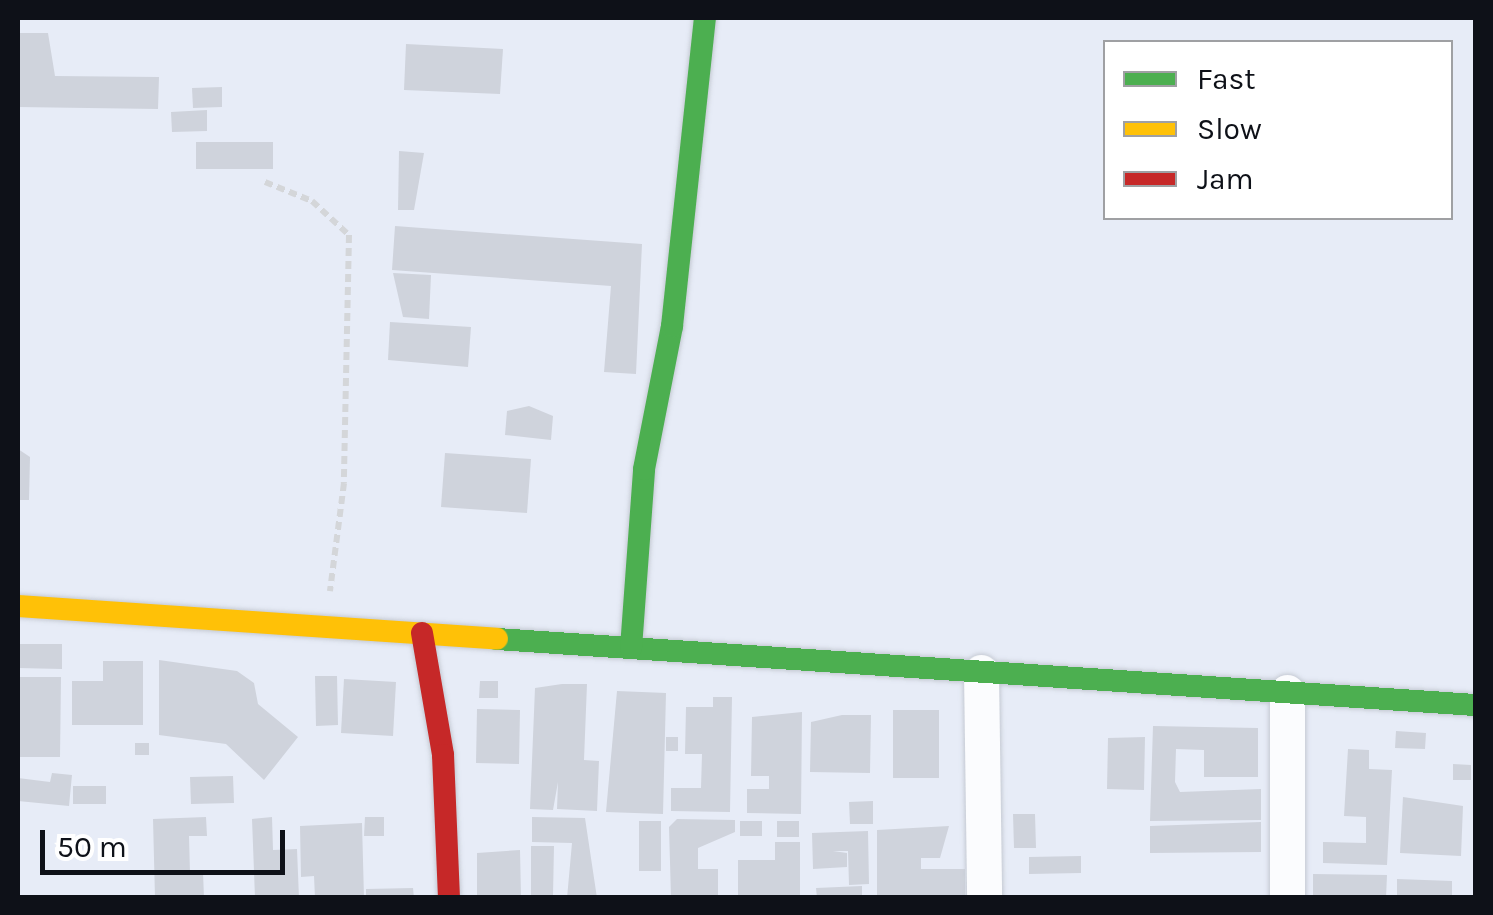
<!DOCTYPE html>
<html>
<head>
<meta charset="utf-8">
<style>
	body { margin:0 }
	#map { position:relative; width:1493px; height:915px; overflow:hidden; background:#e7ecf7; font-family:Karla,sans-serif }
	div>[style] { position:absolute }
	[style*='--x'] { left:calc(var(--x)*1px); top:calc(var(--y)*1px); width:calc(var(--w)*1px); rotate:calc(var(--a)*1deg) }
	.building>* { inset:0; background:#cfd3dc }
	.path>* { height:6px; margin-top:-3px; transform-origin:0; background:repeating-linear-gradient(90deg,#d4d6d9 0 8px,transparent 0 13px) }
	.roads { filter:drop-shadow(0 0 2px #c5cad3) drop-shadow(0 0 2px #c5cad3) }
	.street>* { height:35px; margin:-17.5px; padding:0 17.5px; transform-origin:17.5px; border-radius:17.5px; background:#fbfcfe }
	.fast>* { height:22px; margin:-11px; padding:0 11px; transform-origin:11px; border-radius:11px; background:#4caf50 }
	.slow>* { height:22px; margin:-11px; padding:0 11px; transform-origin:11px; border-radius:11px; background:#ffc107 }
	.jam>* { height:22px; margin:-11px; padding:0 11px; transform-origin:11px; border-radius:11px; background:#c62828 }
	span { translate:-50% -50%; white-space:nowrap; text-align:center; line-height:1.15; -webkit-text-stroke:10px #fff; paint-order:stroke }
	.frame { position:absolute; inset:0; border:20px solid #0e1118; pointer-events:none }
	.legend { position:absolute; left:1103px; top:40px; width:350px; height:180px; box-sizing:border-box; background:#fff; border:2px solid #9fa0a3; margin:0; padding:12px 18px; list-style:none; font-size:30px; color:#0e1118 }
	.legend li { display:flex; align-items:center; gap:20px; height:50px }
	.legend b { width:50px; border:2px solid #9fa0a3 }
	.scale { position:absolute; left:40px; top:830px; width:245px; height:45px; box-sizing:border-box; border:5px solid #0e1118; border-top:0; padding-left:12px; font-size:30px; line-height:35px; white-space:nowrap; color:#0e1118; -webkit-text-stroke:8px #fff; paint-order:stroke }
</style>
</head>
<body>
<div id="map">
	<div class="building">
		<i style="clip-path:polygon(18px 33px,48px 33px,55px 76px,159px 77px,158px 109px,18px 107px)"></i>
		<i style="clip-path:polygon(406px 44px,503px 49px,500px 94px,404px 90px)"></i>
		<i style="clip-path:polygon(222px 87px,222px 107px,193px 108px,192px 88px)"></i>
		<i style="clip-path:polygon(207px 110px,207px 131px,172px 132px,171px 112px)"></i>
		<i style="clip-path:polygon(196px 142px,273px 142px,273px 169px,196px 169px)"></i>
		<i style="clip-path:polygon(399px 151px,424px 153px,414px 210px,398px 210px)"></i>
		<i style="clip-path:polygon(395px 226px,642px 244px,636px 374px,604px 372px,611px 286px,392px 270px)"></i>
		<i style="clip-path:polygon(393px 273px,431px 275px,429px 319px,403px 317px)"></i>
		<i style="clip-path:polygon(390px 322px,471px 327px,468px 367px,388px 360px)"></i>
		<i style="clip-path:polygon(529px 406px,553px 416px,551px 440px,505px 435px,507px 411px)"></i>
		<i style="clip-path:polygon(18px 449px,30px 457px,29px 500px,18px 500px)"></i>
		<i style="clip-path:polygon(445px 453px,531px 459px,527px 513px,441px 507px)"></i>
		<i style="clip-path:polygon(18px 644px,62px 644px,62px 669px,18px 668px)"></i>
		<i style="clip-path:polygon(159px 660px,237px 671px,254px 683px,258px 704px,298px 737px,264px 780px,226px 744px,159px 735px)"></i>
		<i style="clip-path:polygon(103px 661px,143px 661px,143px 725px,72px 725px,72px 681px,103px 681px)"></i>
		<i style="clip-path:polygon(315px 676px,337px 676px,338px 725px,316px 726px)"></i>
		<i style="clip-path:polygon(18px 677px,61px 677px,60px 757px,18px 757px)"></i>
		<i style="clip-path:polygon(344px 679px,396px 682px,393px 736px,341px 733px)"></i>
		<i style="clip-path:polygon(480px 681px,498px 681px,498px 698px,479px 698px)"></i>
		<i style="clip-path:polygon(562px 684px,587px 684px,584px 760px,599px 761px,597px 811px,557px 809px,558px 782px,553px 810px,530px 809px,535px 688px)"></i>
		<i style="clip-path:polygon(617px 691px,666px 693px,663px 814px,606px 812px)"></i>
		<i style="clip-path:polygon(713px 697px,732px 697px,730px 812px,671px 811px,671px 788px,701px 788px,702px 754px,685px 754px,686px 707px,713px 707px)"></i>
		<i style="clip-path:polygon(477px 709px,520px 710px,519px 764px,476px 763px)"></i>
		<i style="clip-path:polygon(893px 710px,939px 710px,939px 778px,893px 778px)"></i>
		<i style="clip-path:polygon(802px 712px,801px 814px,747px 813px,747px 789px,769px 789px,769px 776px,751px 776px,752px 717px)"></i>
		<i style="clip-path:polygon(842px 715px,871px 715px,870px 773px,810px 772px,811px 722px)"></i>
		<i style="clip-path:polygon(1153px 726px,1258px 728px,1258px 777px,1204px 777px,1204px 750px,1176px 749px,1175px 782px,1180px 792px,1261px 789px,1261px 820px,1150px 821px)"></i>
		<i style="clip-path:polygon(1396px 731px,1426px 733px,1425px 749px,1395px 748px)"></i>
		<i style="clip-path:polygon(666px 737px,678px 737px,678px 751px,666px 751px)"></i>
		<i style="clip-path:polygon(1145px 737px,1144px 790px,1107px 789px,1108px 738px)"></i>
		<i style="clip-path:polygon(135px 743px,149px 743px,149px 755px,135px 755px)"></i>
		<i style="clip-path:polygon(1348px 749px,1369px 750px,1369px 769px,1392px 770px,1387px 865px,1323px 863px,1323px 842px,1366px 843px,1366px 817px,1344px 816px)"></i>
		<i style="clip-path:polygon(1453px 764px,1471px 765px,1471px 780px,1453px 780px)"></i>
		<i style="clip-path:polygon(52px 773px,72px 775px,69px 806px,18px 801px,18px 778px,50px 782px)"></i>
		<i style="clip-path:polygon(233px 776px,234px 803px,191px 804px,190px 777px)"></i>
		<i style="clip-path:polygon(73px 786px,106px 786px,106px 804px,73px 804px)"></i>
		<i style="clip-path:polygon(1403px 797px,1463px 806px,1461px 856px,1400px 853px)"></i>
		<i style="clip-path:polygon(873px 801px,873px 824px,850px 824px,849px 802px)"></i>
		<i style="clip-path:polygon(1013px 814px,1035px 814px,1036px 848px,1014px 848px)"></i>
		<i style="clip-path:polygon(206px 817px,207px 836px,189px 836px,190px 873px,203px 872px,204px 898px,155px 898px,153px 819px)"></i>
		<i style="clip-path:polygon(272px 817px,273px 850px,297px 849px,299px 898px,255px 898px,252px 819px)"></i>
		<i style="clip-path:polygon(365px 817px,384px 817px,384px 836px,364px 836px)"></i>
		<i style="clip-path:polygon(532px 817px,585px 818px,597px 898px,567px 898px,572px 843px,532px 842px)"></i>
		<i style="clip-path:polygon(677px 819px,735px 820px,735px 832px,698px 848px,698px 869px,718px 869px,718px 898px,671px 898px,669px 827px)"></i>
		<i style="clip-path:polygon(639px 821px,661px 821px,661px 871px,639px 871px)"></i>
		<i style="clip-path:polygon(740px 821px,762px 821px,762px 836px,740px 836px)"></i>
		<i style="clip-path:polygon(777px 821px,799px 821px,799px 837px,777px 837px)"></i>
		<i style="clip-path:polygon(1261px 822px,1261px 852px,1150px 853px,1150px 826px)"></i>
		<i style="clip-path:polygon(362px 823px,364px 898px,315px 898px,314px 876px,301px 877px,300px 826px)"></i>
		<i style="clip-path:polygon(949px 826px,940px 858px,921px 858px,921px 869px,965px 869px,965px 897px,877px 898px,877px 830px)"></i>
		<i style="clip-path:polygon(868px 831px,869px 884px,849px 885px,848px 851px,833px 851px,847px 853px,847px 867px,813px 869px,812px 833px)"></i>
		<i style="clip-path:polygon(775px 842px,800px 842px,800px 898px,738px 898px,738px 860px,775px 860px)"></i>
		<i style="clip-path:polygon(531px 846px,554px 846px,553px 895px,531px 895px)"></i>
		<i style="clip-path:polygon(520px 850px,521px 898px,477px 898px,477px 853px)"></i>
		<i style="clip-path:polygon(1081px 856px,1081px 873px,1029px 874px,1029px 857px)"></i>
		<i style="clip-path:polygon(1313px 874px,1387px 875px,1386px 898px,1313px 898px)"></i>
		<i style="clip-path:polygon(1397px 879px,1452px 881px,1452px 898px,1397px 898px)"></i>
		<i style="clip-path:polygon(862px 886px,862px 898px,817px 898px,816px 888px)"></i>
		<i style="clip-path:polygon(413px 888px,414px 898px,366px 898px,366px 889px)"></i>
	</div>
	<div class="path">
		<i style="--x:265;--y:182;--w:51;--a:22"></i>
		<i style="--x:312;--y:201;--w:50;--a:42.6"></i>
		<i style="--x:349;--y:235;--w:248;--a:91.2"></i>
		<i style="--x:344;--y:483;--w:109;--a:97.4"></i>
	</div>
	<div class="roads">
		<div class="street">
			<i style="--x:981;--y:672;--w:226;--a:89.2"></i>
			<i style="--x:1287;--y:692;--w:206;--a:90"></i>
		</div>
		<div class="fast">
			<i style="--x:497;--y:639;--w:981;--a:3.86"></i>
			<i style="--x:631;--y:648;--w:179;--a:-85.8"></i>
			<i style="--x:644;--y:469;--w:146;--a:-78.9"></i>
			<i style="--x:672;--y:326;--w:310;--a:-83.9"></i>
		</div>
		<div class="slow">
			<i style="--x:18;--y:606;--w:480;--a:3.9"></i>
		</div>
		<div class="jam">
			<i style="--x:422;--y:633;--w:124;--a:80.2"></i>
			<i style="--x:443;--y:755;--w:143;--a:87.6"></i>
		</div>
	</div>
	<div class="frame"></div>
	<ul class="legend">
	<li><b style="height:12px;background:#4caf50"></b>Fast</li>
	<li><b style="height:12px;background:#ffc107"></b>Slow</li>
	<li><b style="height:12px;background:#c62828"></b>Jam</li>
	</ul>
	<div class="scale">50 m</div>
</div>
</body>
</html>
